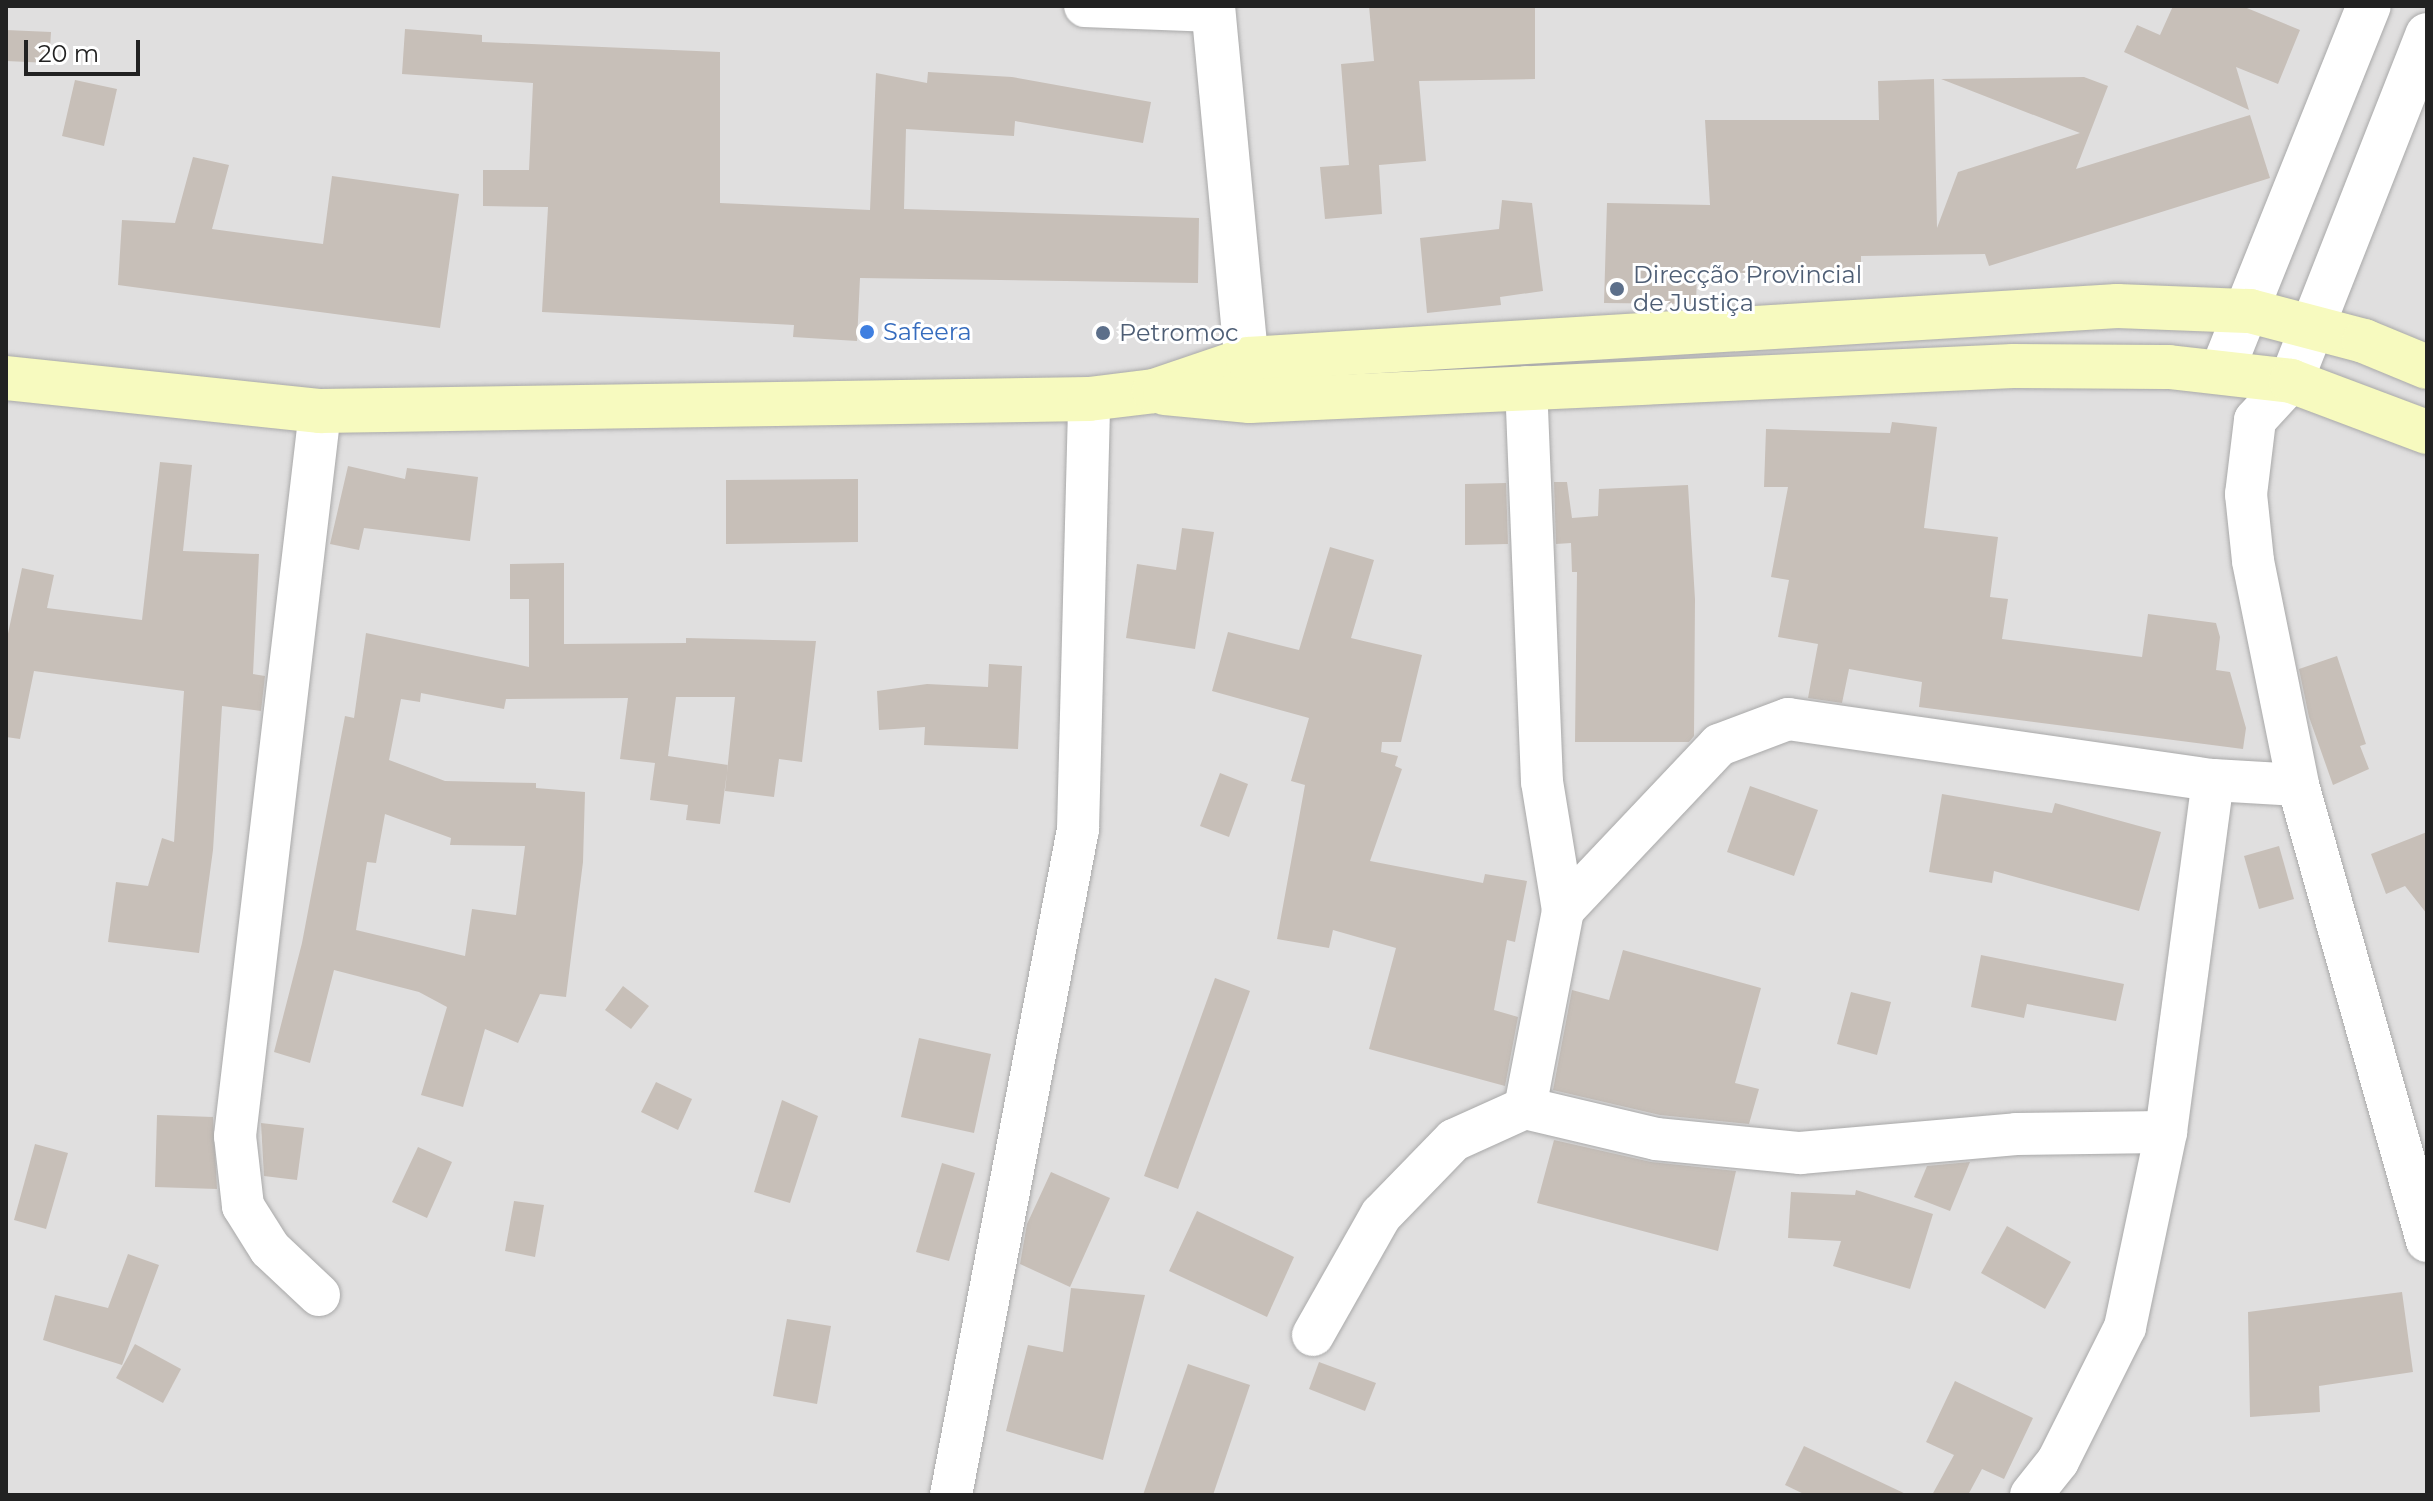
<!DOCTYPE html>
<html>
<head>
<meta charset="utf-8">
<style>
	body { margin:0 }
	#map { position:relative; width:2433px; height:1501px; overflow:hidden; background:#f2efe9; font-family:Montserrat,sans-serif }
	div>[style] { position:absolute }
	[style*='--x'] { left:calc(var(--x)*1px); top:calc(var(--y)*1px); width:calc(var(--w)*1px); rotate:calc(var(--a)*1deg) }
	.residential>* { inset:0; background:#e0dfdf }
	.building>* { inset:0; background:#c7bfb8 }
	.roads { filter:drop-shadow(0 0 2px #a9a9a9) drop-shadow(0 0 2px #a9a9a9) }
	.minor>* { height:42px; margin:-21px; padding:0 21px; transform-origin:21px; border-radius:21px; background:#fff }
	.tertiary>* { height:44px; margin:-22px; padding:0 22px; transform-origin:22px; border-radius:22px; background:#fff }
	.secondary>* { height:44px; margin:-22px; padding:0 22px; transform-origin:22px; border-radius:22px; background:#f7fabf }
	.dots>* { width:22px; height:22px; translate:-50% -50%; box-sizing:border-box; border:4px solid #fff; border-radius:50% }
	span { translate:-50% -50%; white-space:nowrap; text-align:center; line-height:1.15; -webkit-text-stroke:6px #fff; paint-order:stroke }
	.service-label { font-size:24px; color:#4e5e75 }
	.left { translate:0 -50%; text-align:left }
	.shop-label { font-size:24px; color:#366cbe }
	.frame { position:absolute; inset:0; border:8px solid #222; pointer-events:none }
	.scale { position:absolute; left:24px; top:40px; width:116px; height:36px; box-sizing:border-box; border:4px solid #222; border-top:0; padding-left:10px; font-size:24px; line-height:28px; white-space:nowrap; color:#222; -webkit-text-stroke:6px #fff; paint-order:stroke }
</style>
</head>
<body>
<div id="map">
	<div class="residential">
		<i style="clip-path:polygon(6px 6px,2427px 6px,2427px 1495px,6px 1495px)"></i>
	</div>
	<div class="building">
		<i style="clip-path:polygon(1369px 6px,1535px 6px,1535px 79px,1419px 81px,1426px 161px,1379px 165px,1382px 214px,1325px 219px,1320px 167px,1349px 165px,1341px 64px,1374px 61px)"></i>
		<i style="clip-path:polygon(2173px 6px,2242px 6px,2300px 30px,2278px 84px,2236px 67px,2249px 110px,2124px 52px,2137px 25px,2160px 35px)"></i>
		<i style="clip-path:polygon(405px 29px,482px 35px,482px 42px,720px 52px,720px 203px,870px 210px,876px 73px,927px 83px,928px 72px,1012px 77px,1151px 102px,1143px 143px,1015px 121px,1014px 136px,906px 129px,904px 209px,1199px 218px,1198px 283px,860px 278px,857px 341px,793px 337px,794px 325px,542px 312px,548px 207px,483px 206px,483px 170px,529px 170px,533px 83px,402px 74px)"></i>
		<i style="clip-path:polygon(6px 30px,51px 32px,49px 63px,6px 61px)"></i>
		<i style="clip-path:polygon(2084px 77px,2108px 86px,2076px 169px,2250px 115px,2270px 178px,1989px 266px,1985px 254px,1861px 256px,1861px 270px,1697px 274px,1696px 304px,1604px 303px,1607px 203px,1710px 205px,1705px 120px,1879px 120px,1878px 81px,1934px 79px,1937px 228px,1958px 172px,2080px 133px,1941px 79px)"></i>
		<i style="clip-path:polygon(75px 80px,117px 89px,104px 146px,62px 136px)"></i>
		<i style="clip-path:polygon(193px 157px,229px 165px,212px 229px,323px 244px,332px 176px,459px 194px,440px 328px,118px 285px,122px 220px,175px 223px)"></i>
		<i style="clip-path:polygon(1502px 200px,1532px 203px,1543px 291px,1500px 297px,1501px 305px,1427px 313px,1420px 238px,1499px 229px)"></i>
		<i style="clip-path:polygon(1892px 422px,1937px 427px,1924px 528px,1998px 537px,1990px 597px,2008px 599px,2002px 639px,2142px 657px,2148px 614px,2216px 623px,2220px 637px,2216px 670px,2230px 672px,2246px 728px,2243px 749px,1919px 707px,1922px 682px,1849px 669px,1842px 703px,1808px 698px,1818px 644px,1778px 637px,1789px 580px,1771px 577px,1788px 487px,1764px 487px,1766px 429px,1890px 433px)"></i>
		<i style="clip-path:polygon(160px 462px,192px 465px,183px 551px,259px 554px,253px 674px,265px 676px,261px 711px,222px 706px,213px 850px,199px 953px,108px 942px,116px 882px,148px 886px,162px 838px,174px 842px,184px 691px,34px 671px,20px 739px,6px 737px,6px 643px,22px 568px,54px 575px,47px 608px,142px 620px)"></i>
		<i style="clip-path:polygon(348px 466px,405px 479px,407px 468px,478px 477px,470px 541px,364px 528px,359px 550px,330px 544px)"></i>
		<i style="clip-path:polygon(858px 479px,858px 542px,726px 544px,726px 480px)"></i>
		<i style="clip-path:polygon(1554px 482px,1567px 482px,1572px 518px,1598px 516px,1599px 489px,1688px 485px,1695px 599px,1694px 736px,1689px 742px,1575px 742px,1577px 572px,1572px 572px,1571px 543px,1556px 544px)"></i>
		<i style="clip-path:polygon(1506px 483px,1508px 544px,1465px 545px,1465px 484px)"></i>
		<i style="clip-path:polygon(1182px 528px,1214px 532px,1195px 649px,1126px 638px,1137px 564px,1176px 570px)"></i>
		<i style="clip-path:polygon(1330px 547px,1374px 560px,1351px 638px,1422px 655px,1401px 742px,1382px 742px,1381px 752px,1398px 756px,1395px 766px,1402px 769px,1370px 861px,1483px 883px,1485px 874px,1527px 881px,1515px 942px,1507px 940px,1494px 1010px,1518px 1017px,1505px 1086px,1369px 1049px,1396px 948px,1333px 930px,1329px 948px,1277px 939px,1305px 785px,1291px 781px,1309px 718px,1212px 691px,1228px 632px,1299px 650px)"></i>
		<i style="clip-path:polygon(evenodd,564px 563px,564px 644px,686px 643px,686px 638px,816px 641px,802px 762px,779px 759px,774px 797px,725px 791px,735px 697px,676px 697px,668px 756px,728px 765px,720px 824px,686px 820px,688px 805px,650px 800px,655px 763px,620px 759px,628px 698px,506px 699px,504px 709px,421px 693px,420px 702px,401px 699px,389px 760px,445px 781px,536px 783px,536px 788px,585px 792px,583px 862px,566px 997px,540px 994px,518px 1043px,485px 1029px,463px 1107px,421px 1095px,447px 1007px,419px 992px,334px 970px,310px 1063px,274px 1052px,302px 943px,345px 716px,354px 718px,366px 633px,529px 667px,529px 599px,510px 599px,510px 564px,564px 563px,385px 814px,451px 838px,450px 845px,525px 846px,516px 915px,472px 909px,465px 956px,356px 930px,367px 862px,376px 863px,385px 814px)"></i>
		<i style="clip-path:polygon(2337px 656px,2366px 744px,2360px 746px,2369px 769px,2333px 785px,2309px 717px,2299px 669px)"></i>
		<i style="clip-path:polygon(989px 664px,1022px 666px,1018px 749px,924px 745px,925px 727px,879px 730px,877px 691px,927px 684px,988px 687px)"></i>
		<i style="clip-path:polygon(1220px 773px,1248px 784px,1229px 837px,1200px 826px)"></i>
		<i style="clip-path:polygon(1750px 786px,1818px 810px,1794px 876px,1727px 852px)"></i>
		<i style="clip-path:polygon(1942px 794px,2052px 813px,2055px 803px,2161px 832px,2139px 911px,1994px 871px,1992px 883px,1929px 872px)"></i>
		<i style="clip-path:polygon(2427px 832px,2427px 914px,2405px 886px,2386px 894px,2371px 854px)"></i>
		<i style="clip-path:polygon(2279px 846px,2294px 899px,2259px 909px,2244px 856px)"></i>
		<i style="clip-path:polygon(1623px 950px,1761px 988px,1735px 1083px,1759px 1089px,1749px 1124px,1660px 1115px,1553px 1090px,1572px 990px,1609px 1000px)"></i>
		<i style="clip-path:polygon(1981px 955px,2124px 984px,2116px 1021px,2027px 1004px,2024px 1018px,1971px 1007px)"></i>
		<i style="clip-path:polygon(1215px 978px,1250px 991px,1178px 1189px,1144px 1176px)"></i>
		<i style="clip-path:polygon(623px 986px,649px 1006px,631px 1029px,605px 1010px)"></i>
		<i style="clip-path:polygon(1851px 992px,1891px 1002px,1877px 1055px,1837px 1044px)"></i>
		<i style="clip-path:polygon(919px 1038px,991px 1054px,974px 1133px,901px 1117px)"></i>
		<i style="clip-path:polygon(656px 1082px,692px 1099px,678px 1130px,641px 1112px)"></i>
		<i style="clip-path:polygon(782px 1100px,818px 1116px,790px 1203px,754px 1192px)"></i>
		<i style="clip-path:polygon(157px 1115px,213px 1117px,217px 1189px,155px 1187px)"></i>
		<i style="clip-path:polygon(261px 1123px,304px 1128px,297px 1180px,264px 1176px)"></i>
		<i style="clip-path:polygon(1554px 1140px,1651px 1162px,1736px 1171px,1718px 1251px,1537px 1203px)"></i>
		<i style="clip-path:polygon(35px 1144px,68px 1153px,46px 1229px,14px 1220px)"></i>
		<i style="clip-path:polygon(418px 1147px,452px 1162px,427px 1218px,392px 1202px)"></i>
		<i style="clip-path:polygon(1970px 1162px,1950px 1211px,1914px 1197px,1927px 1166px)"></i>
		<i style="clip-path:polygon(942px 1163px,975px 1173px,949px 1261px,916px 1252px)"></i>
		<i style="clip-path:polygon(1051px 1172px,1110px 1198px,1070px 1287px,1020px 1264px,1027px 1224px)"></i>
		<i style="clip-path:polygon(1856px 1190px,1933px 1214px,1910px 1289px,1833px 1266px,1841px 1241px,1788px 1238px,1791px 1192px,1855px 1195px)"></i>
		<i style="clip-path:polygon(514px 1201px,544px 1205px,535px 1257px,505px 1251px)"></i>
		<i style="clip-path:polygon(1197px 1211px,1294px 1257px,1267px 1317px,1169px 1271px)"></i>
		<i style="clip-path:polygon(2007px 1226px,2071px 1262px,2045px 1309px,1981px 1273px)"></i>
		<i style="clip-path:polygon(128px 1254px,159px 1265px,122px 1365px,43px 1340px,55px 1295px,108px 1308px)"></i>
		<i style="clip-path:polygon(1071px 1288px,1145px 1295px,1103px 1460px,1006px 1431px,1028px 1345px,1063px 1352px)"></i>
		<i style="clip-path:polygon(2402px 1292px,2413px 1372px,2319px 1386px,2320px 1412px,2250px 1417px,2248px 1312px)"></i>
		<i style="clip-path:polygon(787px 1319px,831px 1326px,817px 1404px,773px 1396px)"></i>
		<i style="clip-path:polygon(135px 1344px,181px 1369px,163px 1403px,116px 1378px)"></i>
		<i style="clip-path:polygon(1319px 1362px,1376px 1383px,1365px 1411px,1309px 1389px)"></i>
		<i style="clip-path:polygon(1188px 1364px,1250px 1385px,1213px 1495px,1143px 1495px)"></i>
		<i style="clip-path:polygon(1955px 1381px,2033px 1418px,2004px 1479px,1982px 1469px,1968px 1495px,1932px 1495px,1954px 1455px,1926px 1442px)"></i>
		<i style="clip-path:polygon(1804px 1446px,1908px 1495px,1806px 1495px,1785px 1485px)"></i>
	</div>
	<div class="roads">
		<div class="minor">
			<i style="--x:1085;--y:6;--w:128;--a:2.2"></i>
			<i style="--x:2291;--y:381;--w:53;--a:132.7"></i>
			<i style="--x:2255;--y:420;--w:75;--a:96.9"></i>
			<i style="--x:2246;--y:494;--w:67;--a:84"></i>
			<i style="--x:2253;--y:561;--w:228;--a:78.6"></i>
			<i style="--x:2298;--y:785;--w:474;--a:74.2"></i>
			<i style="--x:1563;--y:910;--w:227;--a:-46.6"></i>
			<i style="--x:1719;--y:745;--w:74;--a:-20.6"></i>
			<i style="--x:1788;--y:719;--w:429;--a:8.2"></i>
			<i style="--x:2213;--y:780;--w:85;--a:3.4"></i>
			<i style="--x:1525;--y:1108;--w:202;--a:-79.1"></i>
			<i style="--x:1563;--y:910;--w:130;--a:-99.3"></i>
			<i style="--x:1542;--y:782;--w:395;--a:-92.3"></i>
			<i style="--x:319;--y:1295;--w:67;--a:-136.8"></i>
			<i style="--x:270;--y:1249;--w:51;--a:-122.1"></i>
			<i style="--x:243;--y:1206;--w:70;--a:-96.5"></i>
			<i style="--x:235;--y:1136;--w:730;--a:-83.31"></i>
			<i style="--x:1313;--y:1335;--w:138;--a:-60.5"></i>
			<i style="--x:1381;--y:1215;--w:105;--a:-45.8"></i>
			<i style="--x:1454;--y:1140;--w:78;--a:-24.3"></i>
			<i style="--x:1525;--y:1108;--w:135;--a:13.3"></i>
			<i style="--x:1656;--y:1139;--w:145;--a:5.6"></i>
			<i style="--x:1800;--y:1153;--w:217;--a:-5"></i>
			<i style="--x:2016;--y:1134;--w:150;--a:-0.8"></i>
			<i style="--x:951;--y:1495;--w:678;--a:-79.2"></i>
			<i style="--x:1078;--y:829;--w:430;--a:-88.5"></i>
			<i style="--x:2031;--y:1495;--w:43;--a:-51.5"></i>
			<i style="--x:2058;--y:1461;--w:150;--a:-63.4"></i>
			<i style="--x:2125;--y:1327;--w:199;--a:-78.1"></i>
			<i style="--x:2166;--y:1132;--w:355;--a:-82.4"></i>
		</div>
		<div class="tertiary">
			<i style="--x:1213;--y:6;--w:394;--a:84.6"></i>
			<i style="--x:2222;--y:371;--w:393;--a:-68.1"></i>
			<i style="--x:2291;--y:381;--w:372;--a:-68.5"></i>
		</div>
		<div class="secondary">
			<i style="--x:6;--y:378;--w:316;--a:6"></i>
			<i style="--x:320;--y:411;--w:769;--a:-0.89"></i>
			<i style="--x:1089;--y:399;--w:65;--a:-7"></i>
			<i style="--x:1154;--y:391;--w:99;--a:-18.8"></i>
			<i style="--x:1248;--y:359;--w:871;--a:-3.49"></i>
			<i style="--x:2117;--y:306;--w:133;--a:2.2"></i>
			<i style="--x:2250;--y:311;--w:118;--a:14.7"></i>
			<i style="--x:2364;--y:341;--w:68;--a:22.4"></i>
			<i style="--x:1165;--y:393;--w:85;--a:5.4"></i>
			<i style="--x:1250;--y:401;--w:764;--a:-2.63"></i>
			<i style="--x:2013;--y:366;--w:156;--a:0.4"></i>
			<i style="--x:2169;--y:367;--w:123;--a:6.5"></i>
			<i style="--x:2291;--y:381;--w:145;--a:20.6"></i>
		</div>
	</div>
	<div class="dots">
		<i style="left:1617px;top:289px;background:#5c6f8a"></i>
		<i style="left:867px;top:332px;background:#3f7fe0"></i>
		<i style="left:1103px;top:333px;background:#5c6f8a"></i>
	</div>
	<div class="service-label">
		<span class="left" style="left:1633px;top:289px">Direcção Provincial<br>de Justiça</span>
		<span class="left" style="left:1119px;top:333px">Petromoc</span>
	</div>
	<div class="shop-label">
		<span class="left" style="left:883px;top:332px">Safeera</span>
	</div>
	<div class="frame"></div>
	<div class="scale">20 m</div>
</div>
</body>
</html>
